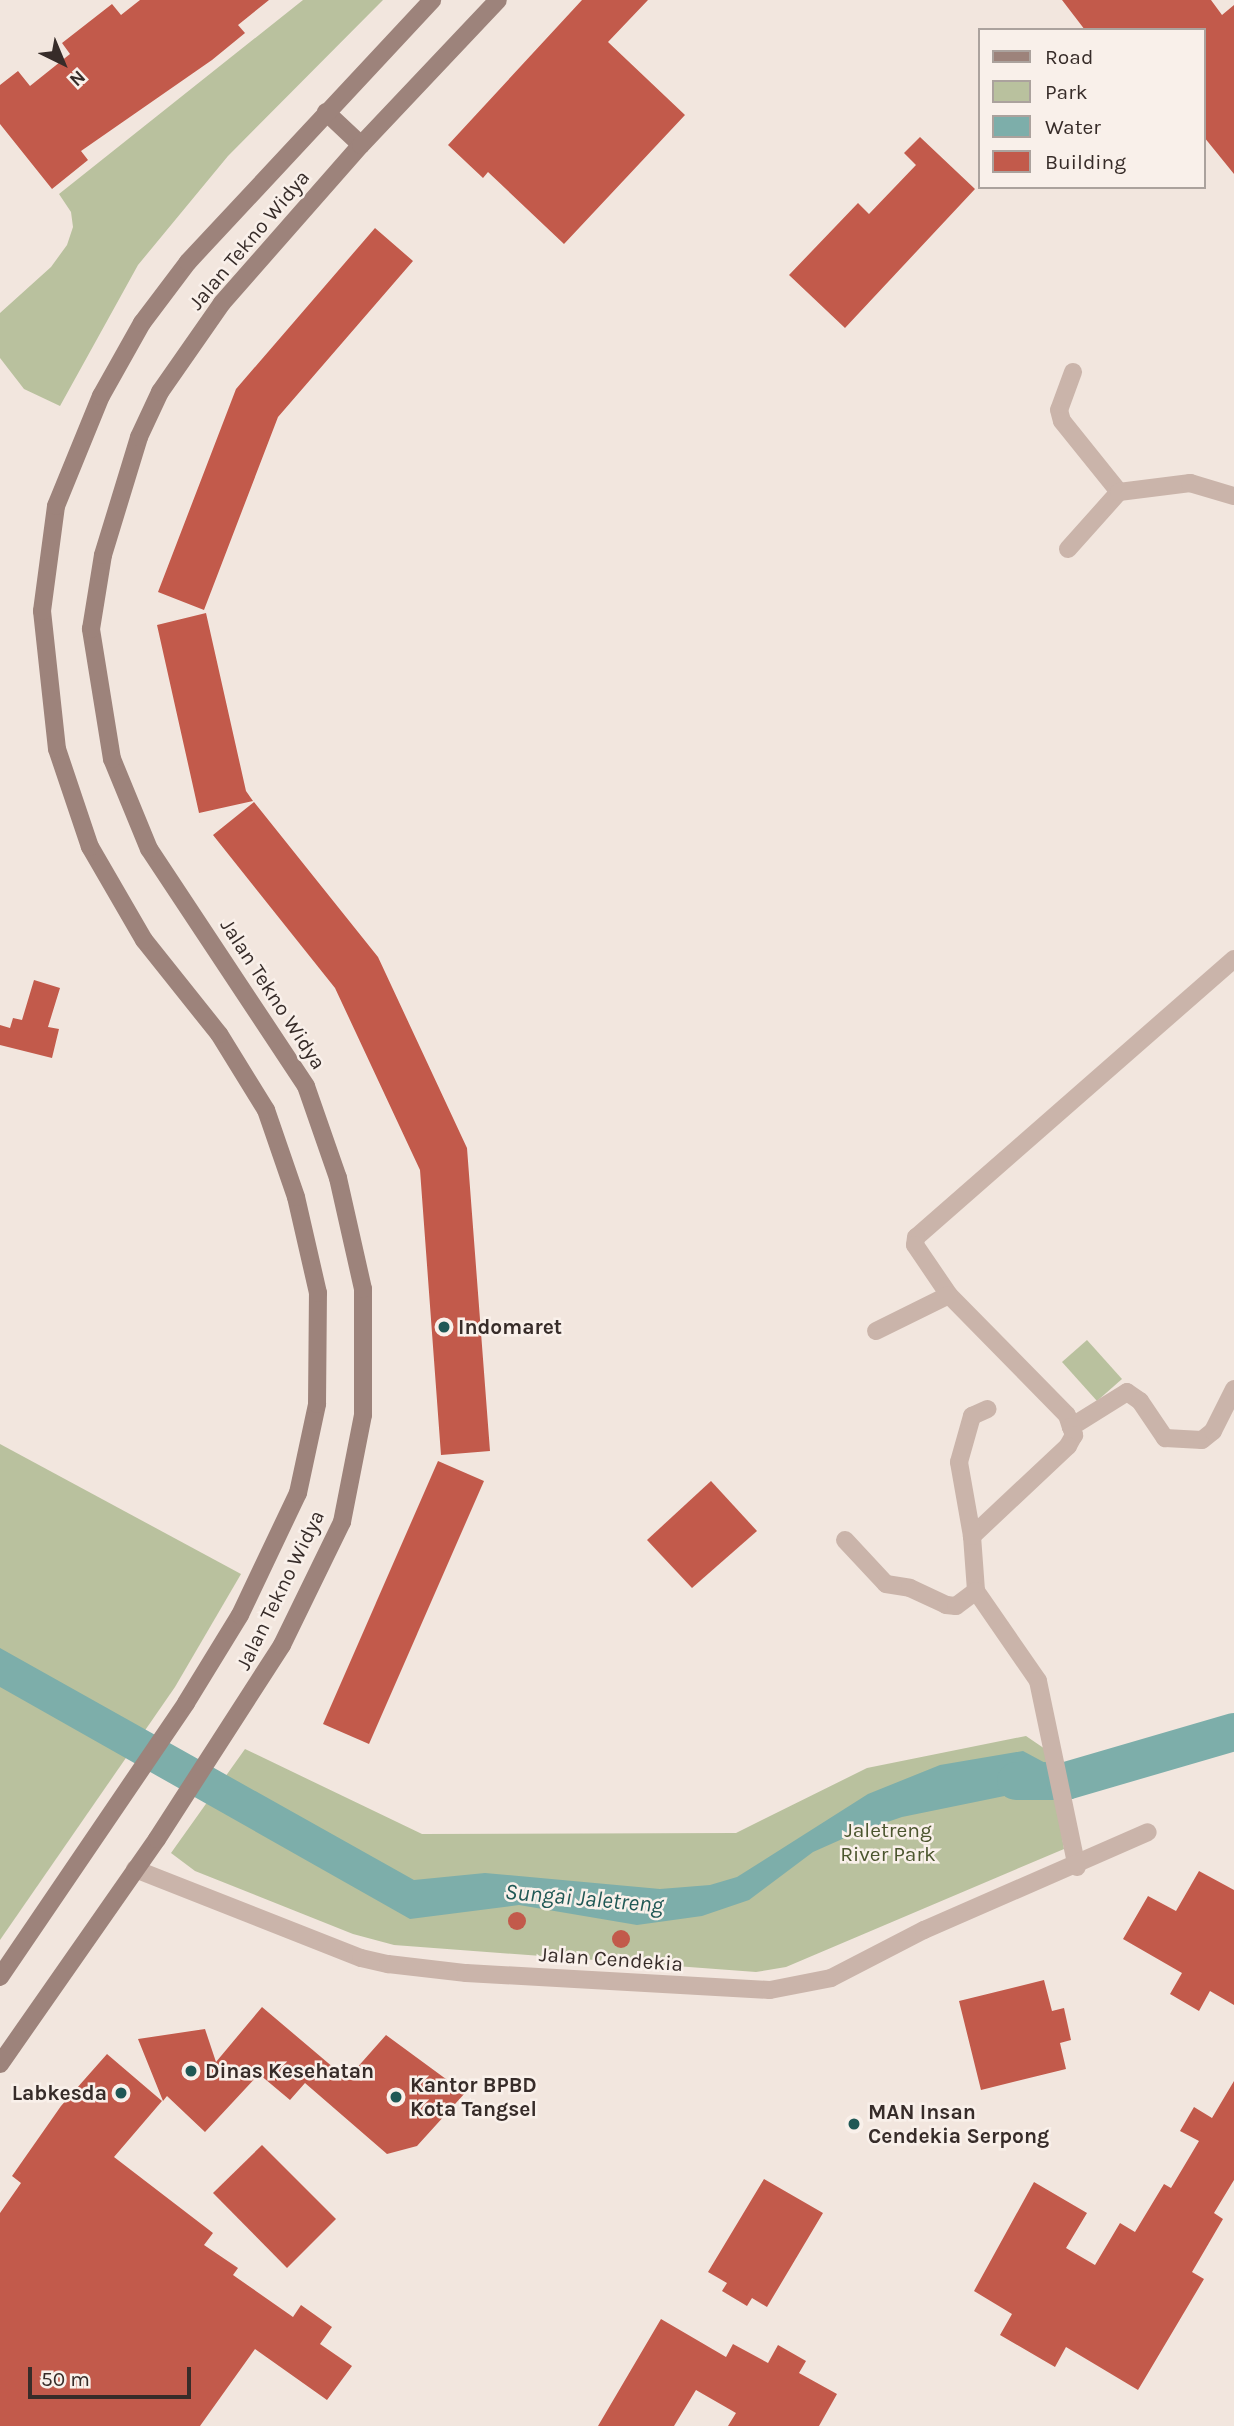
<!DOCTYPE html>
<html>
<head>
<meta charset="utf-8">
<style>
	body { margin:0 }
	#map { position:relative; width:1234px; height:2426px; overflow:hidden; background:#f2e6de; font-family:Karla,sans-serif }
	div>[style] { position:absolute }
	[style*='--x'] { left:calc(var(--x)*1px); top:calc(var(--y)*1px); width:calc(var(--w)*1px); rotate:calc(var(--a)*1deg) }
	.green>* { inset:0; background:#b9c19e }
	.water>* { inset:0; background:#7daeaa }
	.river>* { height:38px; margin:-19px; padding:0 19px; transform-origin:19px; border-radius:19px; background:#7daeaa }
	.building>* { inset:0; background:#c25a4b }
	.round { border-radius:50% }
	.street>* { height:18px; margin:-9px; padding:0 9px; transform-origin:9px; border-radius:9px; background:#cab4aa }
	.secondary>* { height:18px; margin:-9px; padding:0 9px; transform-origin:9px; border-radius:9px; background:#9d837b }
	.dots>* { width:19px; height:19px; translate:-50% -50%; box-sizing:border-box; border:4px solid #f9f0ea; border-radius:50% }
	span { translate:-50% -50%; white-space:nowrap; text-align:center; line-height:1.15; -webkit-text-stroke:5px #f9f0ea; paint-order:stroke }
	.street-label { font-size:21px; color:#372c29 }
	.poi-label { font-size:21px; color:#372c29; font-weight:700 }
	.left { translate:0 -50%; text-align:left }
	.right { translate:-100% -50%; text-align:right }
	.park-label { font-size:21px; color:#4b552e }
	.water-label { font-size:23px; color:#205855; font-style:italic }
	.legend { position:absolute; left:978px; top:28px; width:228px; height:161px; box-sizing:border-box; background:#f9f0ea; border:2px solid #aba29d; margin:0; padding:9px 12px; list-style:none; font-size:21px; color:#372c29 }
	.legend li { display:flex; align-items:center; gap:14px; height:35px }
	.legend b { width:35px; border:2px solid #aba29d }
	.north { position:absolute; left:28px; top:28px; width:70px; height:70px; -webkit-text-stroke:5px #f9f0ea; paint-order:stroke; rotate:137deg; font-size:19px; font-weight:700; line-height:28px; text-align:center; color:#372c29 }
	.north::after { content:''; display:block; margin:auto; width:24px; height:32px; background:#372c29; clip-path:polygon(50% 0,100% 100%,50% 72%,0 100%) }
	.scale { position:absolute; left:28px; top:2367px; width:163px; height:32px; box-sizing:border-box; border:4px solid #372c29; border-top:0; padding-left:9px; font-size:21px; line-height:24px; white-space:nowrap; color:#372c29; -webkit-text-stroke:5px #f9f0ea; paint-order:stroke }
</style>
</head>
<body>
<div id="map">
	<div class="green">
		<i style="clip-path:polygon(303px 0,383px 0,228px 156px,138px 265px,60px 406px,24px 389px,0 358px,0 313px,51px 267px,67px 245px,73px 227px,71px 212px,59px 194px)"></i>
		<i style="clip-path:polygon(1087px 1340px,1122px 1379px,1097px 1401px,1062px 1362px)"></i>
		<i style="clip-path:polygon(0 1444px,241px 1574px,175px 1687px,0 1940px)"></i>
		<i style="clip-path:polygon(1026px 1736px,1048px 1751px,1064px 1849px,786px 1967px,756px 1972px,394px 1945px,353px 1934px,195px 1871px,171px 1853px,245px 1749px,422px 1834px,736px 1833px,867px 1768px)"></i>
	</div>
	<div class="water">
		<i style="clip-path:polygon(0 1648px,414px 1880px,485px 1873px,660px 1889px,710px 1885px,737px 1877px,868px 1794px,940px 1765px,1023px 1751px,1064px 1773px,1067px 1793px,1024px 1792px,902px 1817px,858px 1832px,813px 1852px,749px 1900px,702px 1916px,637px 1925px,519px 1905px,410px 1919px,0 1687px)"></i>
	</div>
	<div class="river">
		<i style="--x:1016;--y:1781;--w:50;--a:0"></i>
		<i style="--x:1066;--y:1781;--w:175;--a:-16.3"></i>
	</div>
	<div class="building">
		<i style="clip-path:polygon(140px 0,269px 0,238px 25px,245px 33px,212px 60px,81px 151px,88px 160px,52px 189px,0 124px,0 85px,18px 71px,30px 86px,70px 54px,62px 43px,112px 4px,121px 15px)"></i>
		<i style="clip-path:polygon(582px 0,648px 0,608px 42px,685px 115px,564px 244px,488px 172px,483px 178px,448px 145px)"></i>
		<i style="clip-path:polygon(1062px 0,1211px 0,1222px 15px,1234px 5px,1234px 174px,1204px 137px,1204px 30px,1085px 30px)"></i>
		<i style="clip-path:polygon(920px 137px,975px 189px,845px 328px,789px 275px,858px 203px,869px 214px,893px 189px,916px 165px,904px 153px)"></i>
		<i style="clip-path:polygon(375px 228px,413px 261px,278px 417px,204px 610px,158px 592px,236px 389px)"></i>
		<i style="clip-path:polygon(206px 613px,246px 791px,253px 801px,199px 813px,157px 625px)"></i>
		<i style="clip-path:polygon(254px 802px,378px 957px,467px 1148px,490px 1451px,441px 1455px,420px 1170px,335px 988px,213px 835px)"></i>
		<i style="clip-path:polygon(34px 980px,60px 988px,48px 1027px,59px 1029px,52px 1058px,0 1045px,0 1025px,10px 1028px,13px 1018px,22px 1020px)"></i>
		<i style="clip-path:polygon(438px 1461px,484px 1481px,369px 1744px,323px 1724px)"></i>
		<i style="clip-path:polygon(711px 1481px,757px 1531px,692px 1588px,647px 1540px)"></i>
		<i style="clip-path:polygon(1199px 1871px,1234px 1890px,1234px 2005px,1210px 1991px,1199px 2011px,1170px 1994px,1182px 1973px,1123px 1939px,1148px 1896px,1176px 1911px)"></i>
		<i class="round" style="left:508px;top:1912px;width:18px;height:18px"></i>
		<i class="round" style="left:612px;top:1930px;width:18px;height:18px"></i>
		<i style="clip-path:polygon(1044px 1980px,1052px 2011px,1064px 2008px,1071px 2040px,1060px 2043px,1066px 2069px,981px 2090px,959px 2001px)"></i>
		<i style="clip-path:polygon(262px 2007px,347px 2079px,386px 2035px,465px 2093px,417px 2146px,387px 2154px,305px 2083px,290px 2100px,259px 2074px,205px 2132px,167px 2096px,163px 2101px,138px 2039px,205px 2029px,216px 2062px)"></i>
		<i style="clip-path:polygon(107px 2054px,162px 2101px,114px 2157px,213px 2233px,204px 2245px,238px 2268px,233px 2275px,293px 2317px,301px 2305px,332px 2327px,320px 2344px,352px 2366px,327px 2400px,255px 2349px,200px 2426px,0 2426px,0 2213px,21px 2183px,12px 2176px,61px 2106px)"></i>
		<i style="clip-path:polygon(1234px 2081px,1234px 2180px,1214px 2213px,1223px 2219px,1192px 2272px,1204px 2279px,1138px 2390px,1066px 2347px,1055px 2367px,1000px 2335px,1012px 2314px,974px 2291px,1034px 2182px,1087px 2213px,1066px 2248px,1095px 2265px,1120px 2223px,1135px 2232px,1164px 2184px,1171px 2188px,1199px 2141px,1180px 2131px,1194px 2107px,1212px 2118px)"></i>
		<i style="clip-path:polygon(262px 2145px,336px 2219px,287px 2268px,213px 2193px)"></i>
		<i style="clip-path:polygon(764px 2179px,823px 2213px,767px 2307px,752px 2298px,747px 2306px,722px 2291px,727px 2283px,708px 2272px)"></i>
		<i style="clip-path:polygon(661px 2319px,726px 2357px,733px 2344px,768px 2363px,778px 2345px,806px 2361px,799px 2373px,837px 2394px,819px 2426px,728px 2426px,736px 2413px,696px 2390px,674px 2426px,598px 2426px)"></i>
	</div>
	<div class="street">
		<i style="--x:1073;--y:372;--w:40;--a:110.2"></i>
		<i style="--x:1059;--y:410;--w:11;--a:75"></i>
		<i style="--x:1062;--y:421;--w:91;--a:51.2"></i>
		<i style="--x:1068;--y:549;--w:76;--a:-48.2"></i>
		<i style="--x:1119;--y:492;--w:72;--a:-7.2"></i>
		<i style="--x:1190;--y:483;--w:46;--a:16.5"></i>
		<i style="--x:1234;--y:959;--w:422;--a:138.8"></i>
		<i style="--x:916;--y:1237;--w:8;--a:97"></i>
		<i style="--x:915;--y:1245;--w:60;--a:55.8"></i>
		<i style="--x:949;--y:1295;--w:168;--a:45.5"></i>
		<i style="--x:1067;--y:1415;--w:13;--a:72"></i>
		<i style="--x:1071;--y:1427;--w:66;--a:-32"></i>
		<i style="--x:1127;--y:1392;--w:16;--a:35"></i>
		<i style="--x:1140;--y:1401;--w:45;--a:56"></i>
		<i style="--x:1165;--y:1438;--w:37;--a:3"></i>
		<i style="--x:1202;--y:1440;--w:14;--a:-39"></i>
		<i style="--x:1213;--y:1431;--w:47;--a:-63.4"></i>
		<i style="--x:876;--y:1331;--w:81;--a:-26.3"></i>
		<i style="--x:1071;--y:1427;--w:9;--a:69"></i>
		<i style="--x:1074;--y:1435;--w:13;--a:119"></i>
		<i style="--x:1068;--y:1446;--w:132;--a:136.8"></i>
		<i style="--x:972;--y:1536;--w:55;--a:85.8"></i>
		<i style="--x:976;--y:1591;--w:109;--a:55.4"></i>
		<i style="--x:1038;--y:1681;--w:190;--a:78.2"></i>
		<i style="--x:972;--y:1536;--w:75;--a:-100"></i>
		<i style="--x:959;--y:1462;--w:48;--a:-74.2"></i>
		<i style="--x:972;--y:1416;--w:17;--a:-24"></i>
		<i style="--x:845;--y:1540;--w:60;--a:47"></i>
		<i style="--x:886;--y:1584;--w:24;--a:9"></i>
		<i style="--x:910;--y:1588;--w:40;--a:25"></i>
		<i style="--x:946;--y:1605;--w:10;--a:6"></i>
		<i style="--x:956;--y:1606;--w:25;--a:-37"></i>
		<i style="--x:135;--y:1869;--w:243;--a:21.5"></i>
		<i style="--x:361;--y:1958;--w:28;--a:13"></i>
		<i style="--x:388;--y:1964;--w:79;--a:6.6"></i>
		<i style="--x:466;--y:1973;--w:304;--a:3.2"></i>
		<i style="--x:770;--y:1990;--w:62;--a:-11.1"></i>
		<i style="--x:831;--y:1978;--w:105;--a:-27.3"></i>
		<i style="--x:924;--y:1930;--w:244;--a:-23.6"></i>
	</div>
	<div class="secondary">
		<i style="--x:326;--y:112;--w:48;--a:43.3"></i>
		<i style="--x:0;--y:1977;--w:331;--a:-55.8"></i>
		<i style="--x:186;--y:1703;--w:103;--a:-58.5"></i>
		<i style="--x:240;--y:1615;--w:135;--a:-64.6"></i>
		<i style="--x:298;--y:1493;--w:91;--a:-77.9"></i>
		<i style="--x:317;--y:1404;--w:111;--a:-89.5"></i>
		<i style="--x:318;--y:1293;--w:98;--a:-102.9"></i>
		<i style="--x:296;--y:1197;--w:92;--a:-109"></i>
		<i style="--x:266;--y:1110;--w:89;--a:-121.7"></i>
		<i style="--x:219;--y:1034;--w:120;--a:-128.6"></i>
		<i style="--x:144;--y:940;--w:108;--a:-120.1"></i>
		<i style="--x:90;--y:847;--w:103;--a:-108.6"></i>
		<i style="--x:57;--y:749;--w:139;--a:-96.2"></i>
		<i style="--x:42;--y:611;--w:106;--a:-82.4"></i>
		<i style="--x:56;--y:506;--w:119;--a:-67.8"></i>
		<i style="--x:101;--y:396;--w:84;--a:-60.7"></i>
		<i style="--x:142;--y:323;--w:76;--a:-53"></i>
		<i style="--x:188;--y:262;--w:358;--a:-47"></i>
		<i style="--x:0;--y:2064;--w:274;--a:-55.1"></i>
		<i style="--x:157;--y:1839;--w:231;--a:-57.2"></i>
		<i style="--x:282;--y:1645;--w:137;--a:-64"></i>
		<i style="--x:342;--y:1522;--w:109;--a:-78.9"></i>
		<i style="--x:363;--y:1415;--w:126;--a:-90"></i>
		<i style="--x:363;--y:1289;--w:114;--a:-102.7"></i>
		<i style="--x:338;--y:1178;--w:97;--a:-109.2"></i>
		<i style="--x:306;--y:1086;--w:284;--a:-123.5"></i>
		<i style="--x:149;--y:849;--w:97;--a:-112.3"></i>
		<i style="--x:112;--y:759;--w:132;--a:-99.2"></i>
		<i style="--x:91;--y:629;--w:75;--a:-80.8"></i>
		<i style="--x:103;--y:555;--w:123;--a:-73"></i>
		<i style="--x:139;--y:437;--w:50;--a:-65"></i>
		<i style="--x:160;--y:392;--w:108;--a:-55.1"></i>
		<i style="--x:222;--y:303;--w:210;--a:-48.7"></i>
		<i style="--x:361;--y:145;--w:199;--a:-46.6"></i>
	</div>
	<div class="dots">
		<i style="left:444px;top:1327px;background:#205855"></i>
		<i style="left:191px;top:2071px;background:#205855"></i>
		<i style="left:121px;top:2093px;background:#205855"></i>
		<i style="left:396px;top:2097px;background:#205855"></i>
		<i style="left:854px;top:2124px;background:#205855"></i>
	</div>
	<div class="street-label">
		<span style="left:249px;top:240px;rotate:-50deg">Jalan Tekno Widya</span>
		<span style="left:273px;top:994px;rotate:57deg">Jalan Tekno Widya</span>
		<span style="left:280px;top:1590px;rotate:-64deg">Jalan Tekno Widya</span>
		<span style="left:611px;top:1959px;rotate:4deg">Jalan Cendekia</span>
	</div>
	<div class="poi-label">
		<span class="left" style="left:458px;top:1327px">Indomaret</span>
		<span class="left" style="left:205px;top:2071px">Dinas Kesehatan</span>
		<span class="left" style="left:410px;top:2097px">Kantor BPBD<br>Kota Tangsel</span>
		<span class="right" style="left:107px;top:2093px">Labkesda</span>
		<span class="left" style="left:868px;top:2124px">MAN Insan<br>Cendekia Serpong</span>
	</div>
	<div class="park-label">
		<span style="left:888px;top:1842px">Jaletreng<br>River Park</span>
	</div>
	<div class="water-label">
		<span style="left:584px;top:1899px;rotate:5deg">Sungai Jaletreng</span>
	</div>
	<ul class="legend">
	<li><b style="height:9px;background:#9d837b"></b>Road</li>
	<li><b style="height:19px;background:#b9c19e"></b>Park</li>
	<li><b style="height:19px;background:#7daeaa"></b>Water</li>
	<li><b style="height:19px;background:#c25a4b"></b>Building</li>
	</ul>
	<div class="north">N</div>
	<div class="scale">50 m</div>
</div>
</body>
</html>
